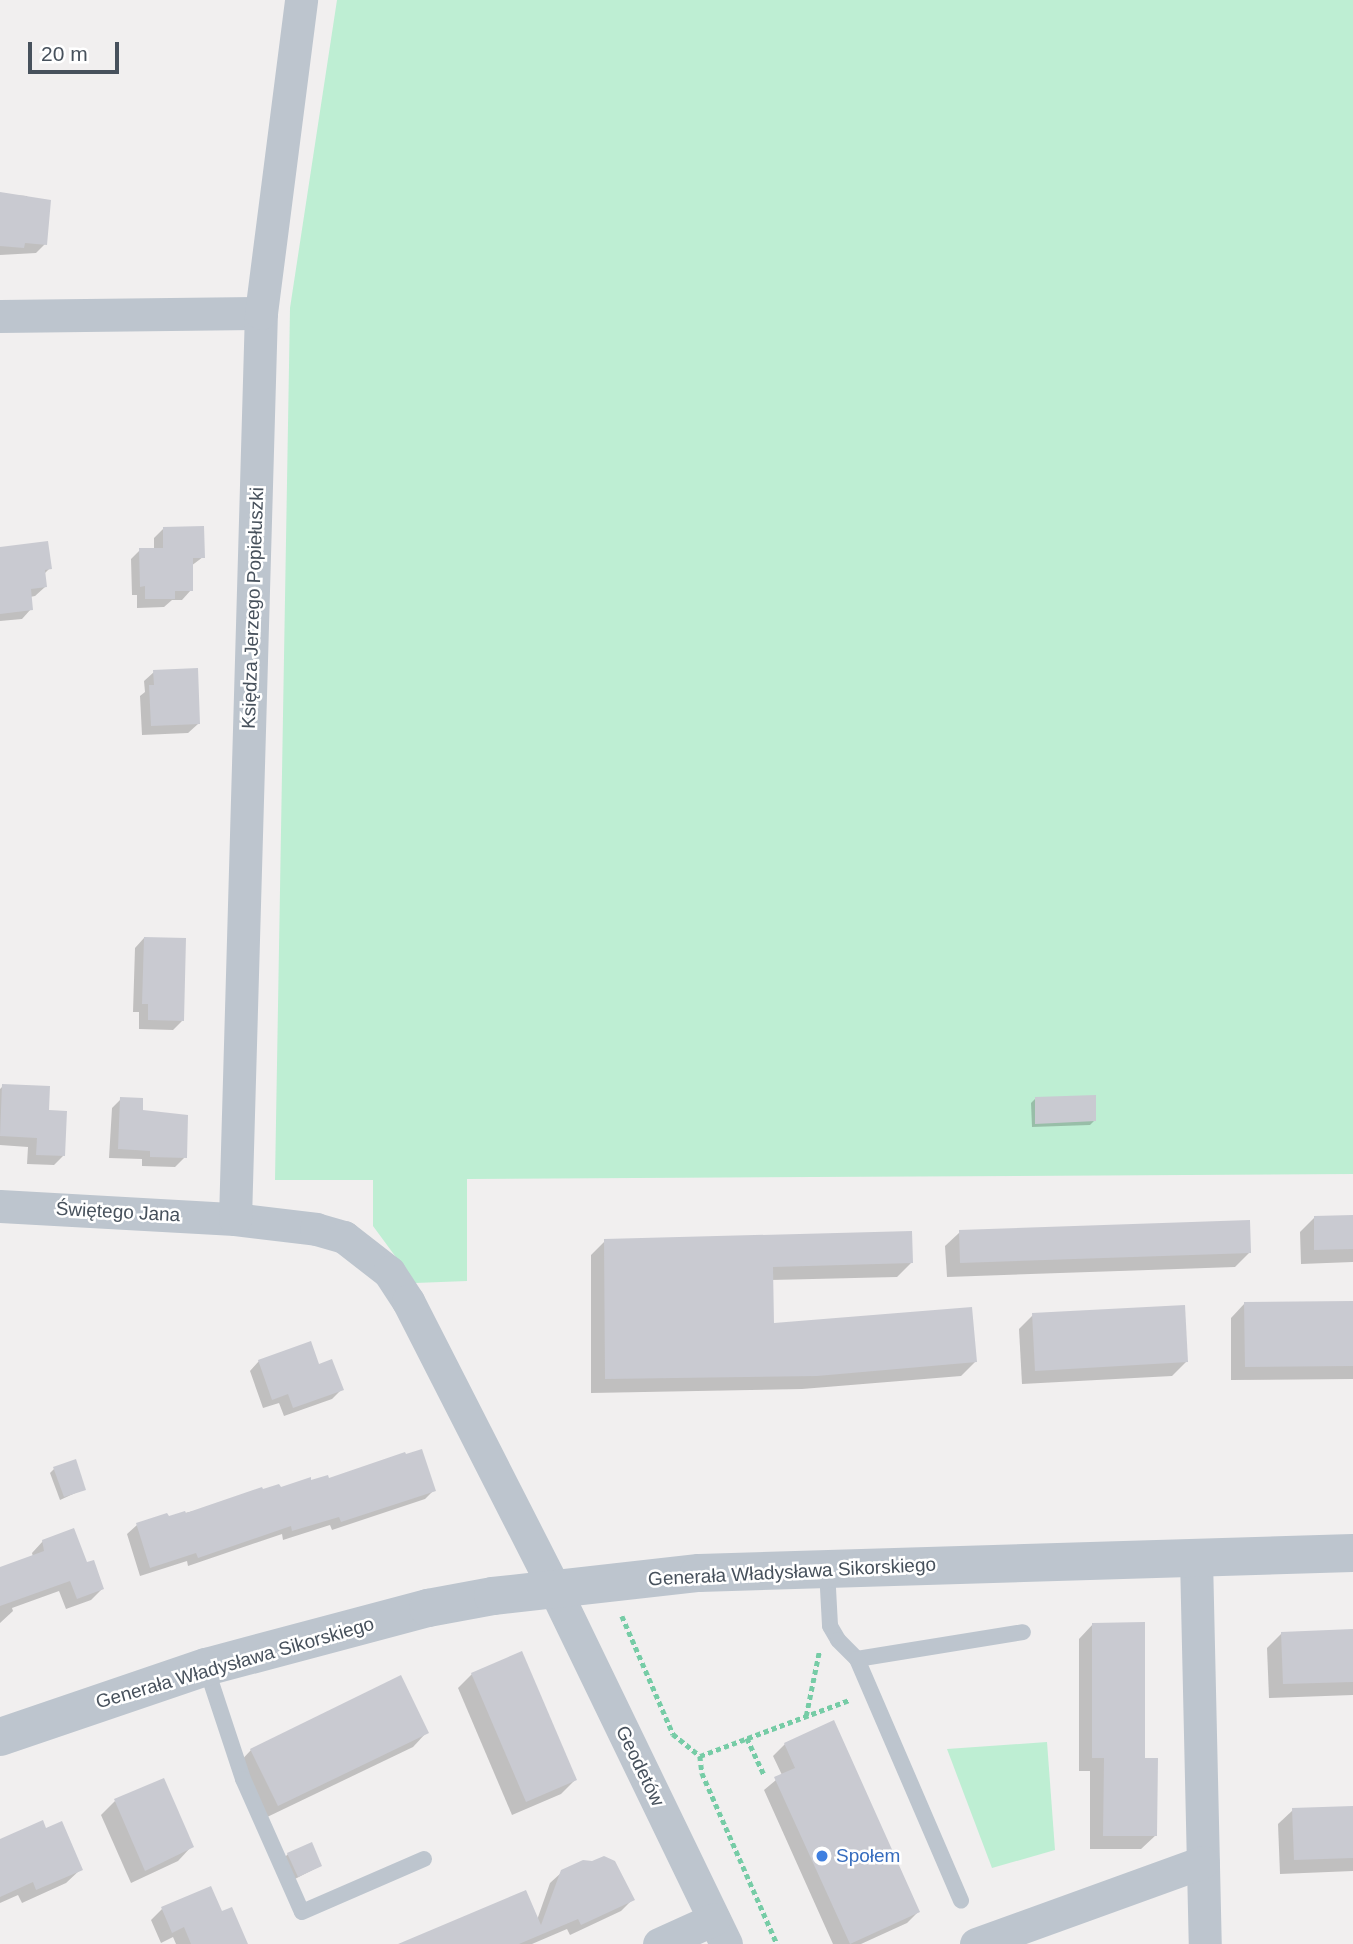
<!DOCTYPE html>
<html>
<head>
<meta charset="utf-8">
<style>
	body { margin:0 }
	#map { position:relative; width:1353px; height:1944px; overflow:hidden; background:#f1efef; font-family:Helvetica,sans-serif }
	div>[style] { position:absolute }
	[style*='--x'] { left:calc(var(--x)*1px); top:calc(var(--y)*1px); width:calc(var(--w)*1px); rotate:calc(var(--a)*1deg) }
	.green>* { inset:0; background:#beeed3 }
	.shadow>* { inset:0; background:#0003 }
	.building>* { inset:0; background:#c9cad1 }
	.path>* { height:4.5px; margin-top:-2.25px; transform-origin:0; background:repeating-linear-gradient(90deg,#76cca6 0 5px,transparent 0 8.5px) }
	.service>* { height:16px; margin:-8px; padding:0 8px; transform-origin:8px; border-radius:8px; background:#bdc5ce }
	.minor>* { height:33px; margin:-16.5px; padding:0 16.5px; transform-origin:16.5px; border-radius:16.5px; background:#bdc5ce }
	.tertiary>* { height:38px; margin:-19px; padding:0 19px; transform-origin:19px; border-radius:19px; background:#bdc5ce }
	.dots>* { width:19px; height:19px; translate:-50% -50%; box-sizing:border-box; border:4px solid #fff; border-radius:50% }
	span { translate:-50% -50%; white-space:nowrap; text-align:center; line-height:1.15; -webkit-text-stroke:5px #fff; paint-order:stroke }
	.street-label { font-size:19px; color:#47515c }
	.shop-label { font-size:19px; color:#366cbe }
	.left { translate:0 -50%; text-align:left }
	.scale { position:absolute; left:28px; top:42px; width:91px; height:32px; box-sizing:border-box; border:4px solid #47515c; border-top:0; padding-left:9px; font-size:21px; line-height:24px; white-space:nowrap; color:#47515c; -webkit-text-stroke:5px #fff; paint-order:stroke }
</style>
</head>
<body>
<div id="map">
	<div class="green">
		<i style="clip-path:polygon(337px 0,1353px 0,1353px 1174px,467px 1179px,467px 1281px,415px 1283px,373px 1226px,373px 1180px,275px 1180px,290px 308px)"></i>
		<i style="clip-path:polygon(1047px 1742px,1055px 1850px,992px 1868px,947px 1749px)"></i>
	</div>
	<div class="shadow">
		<i style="clip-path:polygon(0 194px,27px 196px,45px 244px,36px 253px,0 255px)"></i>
		<i style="clip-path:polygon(164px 528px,203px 557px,191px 566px,191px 590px,182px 600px,172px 600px,164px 607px,137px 608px,137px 595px,132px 595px,131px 559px,140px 550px,154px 550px,154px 538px)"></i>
		<i style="clip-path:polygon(0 548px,50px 568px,44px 574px,45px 587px,35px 596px,30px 597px,31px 609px,22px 619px,0 621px)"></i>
		<i style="clip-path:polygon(154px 672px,198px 724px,188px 733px,142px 735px,140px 696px,145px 692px,144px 681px)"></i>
		<i style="clip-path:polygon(144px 938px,182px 1021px,173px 1030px,139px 1029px,139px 1012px,133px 1012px,135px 948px)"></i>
		<i style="clip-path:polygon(3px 1086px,47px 1112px,63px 1156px,54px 1165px,27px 1164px,28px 1147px,0 1145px,0 1089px)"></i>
		<i style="clip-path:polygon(121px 1099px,141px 1112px,185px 1157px,175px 1167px,142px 1166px,142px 1159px,109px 1158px,112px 1108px)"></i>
		<i style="clip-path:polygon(1035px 1099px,1095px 1120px,1090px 1125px,1032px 1127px,1031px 1103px)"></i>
		<i style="clip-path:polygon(1353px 1217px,1353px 1262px,1301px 1264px,1300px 1232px,1314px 1218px)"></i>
		<i style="clip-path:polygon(960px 1232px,1249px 1253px,1235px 1267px,947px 1277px,945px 1246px)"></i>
		<i style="clip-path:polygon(605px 1241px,911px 1263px,897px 1277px,771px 1280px,772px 1325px,975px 1362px,961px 1376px,802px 1389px,591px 1393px,591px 1255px)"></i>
		<i style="clip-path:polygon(1245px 1303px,1353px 1303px,1353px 1379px,1231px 1380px,1231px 1318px)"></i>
		<i style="clip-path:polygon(1033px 1315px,1186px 1362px,1172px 1376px,1022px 1384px,1019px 1329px)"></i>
		<i style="clip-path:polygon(259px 1361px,318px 1366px,342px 1389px,332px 1399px,284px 1416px,279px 1403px,263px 1408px,250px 1371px)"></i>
		<i style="clip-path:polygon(54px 1469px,84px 1489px,60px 1500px,50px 1473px)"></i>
		<i style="clip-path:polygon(310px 1482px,434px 1490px,425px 1499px,332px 1530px,330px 1525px,283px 1540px,282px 1534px,188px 1566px,187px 1561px,140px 1576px,127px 1534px,137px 1525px)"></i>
		<i style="clip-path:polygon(43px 1541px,86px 1564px,102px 1589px,91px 1600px,66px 1609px,59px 1591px,12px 1608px,13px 1611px,0 1623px,0 1569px,33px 1557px,32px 1553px)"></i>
		<i style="clip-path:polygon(1093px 1624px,1143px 1759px,1156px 1835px,1141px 1849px,1090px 1849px,1090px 1771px,1079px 1771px,1079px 1639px)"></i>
		<i style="clip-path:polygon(1353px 1631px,1353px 1695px,1269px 1698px,1267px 1648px,1282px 1633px)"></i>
		<i style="clip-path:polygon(472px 1674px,575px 1780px,561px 1794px,512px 1815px,458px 1688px)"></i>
		<i style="clip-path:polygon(427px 1732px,413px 1747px,263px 1819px,237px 1765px,251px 1750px)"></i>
		<i style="clip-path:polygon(785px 1744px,918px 1912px,907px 1923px,861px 1944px,833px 1944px,764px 1790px,782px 1775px,773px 1756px)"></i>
		<i style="clip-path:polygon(115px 1801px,192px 1846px,178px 1861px,131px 1883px,101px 1815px)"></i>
		<i style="clip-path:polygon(1353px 1807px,1353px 1871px,1280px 1874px,1278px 1824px,1293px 1810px)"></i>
		<i style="clip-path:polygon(46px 1830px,81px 1869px,66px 1883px,22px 1903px,18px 1895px,0 1903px,0 1841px)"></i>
		<i style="clip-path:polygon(288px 1854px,320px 1866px,293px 1880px,284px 1858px)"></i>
		<i style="clip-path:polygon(562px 1872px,632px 1900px,621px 1911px,570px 1935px,567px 1929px,532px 1944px,409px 1944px,537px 1920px,550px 1883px)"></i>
		<i style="clip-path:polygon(162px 1909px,221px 1913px,246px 1944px,176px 1944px,173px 1937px,161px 1943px,151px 1920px)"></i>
	</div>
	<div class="building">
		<i style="clip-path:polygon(0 192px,51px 200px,47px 245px,25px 243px,24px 248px,0 246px)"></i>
		<i style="clip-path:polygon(204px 526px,205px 558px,193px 558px,193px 591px,175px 591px,175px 599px,145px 599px,145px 586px,140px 587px,139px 548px,163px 548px,163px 527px)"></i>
		<i style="clip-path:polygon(48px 541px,52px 569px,45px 570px,47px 587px,31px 589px,33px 610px,0 614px,0 547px)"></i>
		<i style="clip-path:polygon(198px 668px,200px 724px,151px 726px,149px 685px,154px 685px,153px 670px)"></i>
		<i style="clip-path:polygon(144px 937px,186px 938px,184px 1021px,148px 1020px,148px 1004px,142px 1004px)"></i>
		<i style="clip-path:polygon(2px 1084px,50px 1086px,49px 1110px,67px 1111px,65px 1156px,36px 1155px,37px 1138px,0 1136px)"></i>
		<i style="clip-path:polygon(1096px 1095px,1096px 1121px,1035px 1124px,1035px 1097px)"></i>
		<i style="clip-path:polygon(120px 1097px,143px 1098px,143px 1110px,188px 1115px,187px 1158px,150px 1157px,150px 1151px,118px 1149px)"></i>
		<i style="clip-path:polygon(1353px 1215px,1353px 1249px,1314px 1250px,1314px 1216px)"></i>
		<i style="clip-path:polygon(1250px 1220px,1251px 1253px,960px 1263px,959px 1230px)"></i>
		<i style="clip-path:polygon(912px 1231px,913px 1263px,773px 1267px,774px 1323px,972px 1307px,977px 1362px,817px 1376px,605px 1379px,604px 1239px)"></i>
		<i style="clip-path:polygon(1353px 1301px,1353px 1366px,1245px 1367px,1244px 1302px)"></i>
		<i style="clip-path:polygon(1185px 1305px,1188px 1362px,1035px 1371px,1032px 1313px)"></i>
		<i style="clip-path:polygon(311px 1341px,319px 1364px,332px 1359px,344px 1390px,293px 1408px,288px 1394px,272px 1400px,258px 1360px)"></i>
		<i style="clip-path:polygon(422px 1449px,436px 1491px,341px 1522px,339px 1517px,292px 1531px,291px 1526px,198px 1558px,196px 1553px,150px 1568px,136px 1523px,167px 1513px,169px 1516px,185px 1511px,186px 1513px,262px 1487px,263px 1489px,279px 1484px,281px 1487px,311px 1477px,311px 1480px,328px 1475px,329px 1478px,405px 1452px,406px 1454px)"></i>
		<i style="clip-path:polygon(76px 1459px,86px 1490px,64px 1497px,53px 1467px)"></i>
		<i style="clip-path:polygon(74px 1528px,87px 1562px,94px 1560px,104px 1589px,77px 1599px,70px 1581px,0 1606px,0 1567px,44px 1551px,42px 1540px)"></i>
		<i style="clip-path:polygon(1145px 1622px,1145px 1758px,1158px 1758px,1157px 1836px,1103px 1836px,1104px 1758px,1092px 1758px,1092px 1623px)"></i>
		<i style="clip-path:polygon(1353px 1629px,1353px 1682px,1283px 1684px,1281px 1632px)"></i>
		<i style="clip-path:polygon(522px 1651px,577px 1780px,526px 1802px,471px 1673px)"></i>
		<i style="clip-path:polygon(401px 1675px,429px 1733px,278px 1806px,250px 1749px)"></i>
		<i style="clip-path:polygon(834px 1720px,920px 1912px,850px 1944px,774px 1777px,795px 1768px,784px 1743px)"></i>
		<i style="clip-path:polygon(164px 1778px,194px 1847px,145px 1871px,114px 1799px)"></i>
		<i style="clip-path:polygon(1353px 1806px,1353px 1858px,1294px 1860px,1292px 1808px)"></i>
		<i style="clip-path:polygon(43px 1820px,46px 1828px,62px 1821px,83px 1870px,36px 1890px,33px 1882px,0 1897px,0 1839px)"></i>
		<i style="clip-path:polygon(312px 1842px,322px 1866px,298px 1877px,287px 1853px)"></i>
		<i style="clip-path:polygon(604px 1856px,615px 1861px,635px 1900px,581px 1925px,578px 1919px,519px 1944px,398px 1944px,526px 1890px,541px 1925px,561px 1870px,583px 1860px,592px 1861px)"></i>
		<i style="clip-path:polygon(211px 1886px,222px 1911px,232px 1907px,248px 1944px,191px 1944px,184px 1927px,172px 1933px,161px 1907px)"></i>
	</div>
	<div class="path">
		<i style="--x:622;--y:1616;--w:129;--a:66.6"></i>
		<i style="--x:673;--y:1734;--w:35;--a:39"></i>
		<i style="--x:700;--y:1756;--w:17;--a:83"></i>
		<i style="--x:702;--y:1773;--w:187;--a:66.3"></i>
		<i style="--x:806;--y:1716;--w:65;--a:-78.5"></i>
		<i style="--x:747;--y:1738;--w:40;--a:65"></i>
		<i style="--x:700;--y:1756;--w:159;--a:-20.6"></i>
	</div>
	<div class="service">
		<i style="--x:827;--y:1570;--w:56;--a:86.9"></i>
		<i style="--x:830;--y:1626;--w:16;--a:60"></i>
		<i style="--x:838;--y:1640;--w:27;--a:45"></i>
		<i style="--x:857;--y:1659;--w:168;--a:-9.2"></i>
		<i style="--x:857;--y:1659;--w:263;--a:66.7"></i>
		<i style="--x:206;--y:1667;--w:118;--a:71.7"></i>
		<i style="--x:243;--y:1779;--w:145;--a:66.1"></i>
		<i style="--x:302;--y:1912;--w:133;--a:-23.5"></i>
	</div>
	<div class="minor">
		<i style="--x:0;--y:316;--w:261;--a:-0.7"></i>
		<i style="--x:0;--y:1206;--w:235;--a:3.2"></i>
		<i style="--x:235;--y:1219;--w:82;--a:7"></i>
		<i style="--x:316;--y:1229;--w:29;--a:16"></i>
		<i style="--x:344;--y:1237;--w:57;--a:37.9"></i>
		<i style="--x:389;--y:1272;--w:35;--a:57"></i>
		<i style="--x:408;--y:1301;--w:322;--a:63"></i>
		<i style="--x:554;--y:1588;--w:395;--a:64.2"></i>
		<i style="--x:235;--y:1219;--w:906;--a:-88.36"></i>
		<i style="--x:261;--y:313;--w:316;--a:-82.7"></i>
		<i style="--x:1196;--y:1558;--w:386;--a:88.7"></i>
		<i style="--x:659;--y:1944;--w:60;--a:-24.4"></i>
		<i style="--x:976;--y:1944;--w:241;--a:-19.9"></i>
	</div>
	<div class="tertiary">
		<i style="--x:0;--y:1737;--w:218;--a:-18.8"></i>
		<i style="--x:206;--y:1667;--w:230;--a:-14.9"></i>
		<i style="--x:428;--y:1608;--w:66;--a:-10.5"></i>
		<i style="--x:493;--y:1596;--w:207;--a:-6.4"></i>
		<i style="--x:699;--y:1573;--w:654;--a:-1.75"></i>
	</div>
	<div class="dots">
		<i style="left:822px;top:1856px;background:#3f7fe0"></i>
	</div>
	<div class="street-label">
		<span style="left:253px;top:608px;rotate:-88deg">Księdza Jerzego Popiełuszki</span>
		<span style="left:118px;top:1212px;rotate:3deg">Świętego Jana</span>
		<span style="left:792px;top:1572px;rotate:-3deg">Generała Władysława Sikorskiego</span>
		<span style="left:235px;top:1663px;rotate:-16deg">Generała Władysława Sikorskiego</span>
		<span style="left:640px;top:1766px;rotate:64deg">Geodetów</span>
	</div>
	<div class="shop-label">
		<span class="left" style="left:836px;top:1856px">Społem</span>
	</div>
	<div class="scale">20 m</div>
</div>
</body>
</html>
